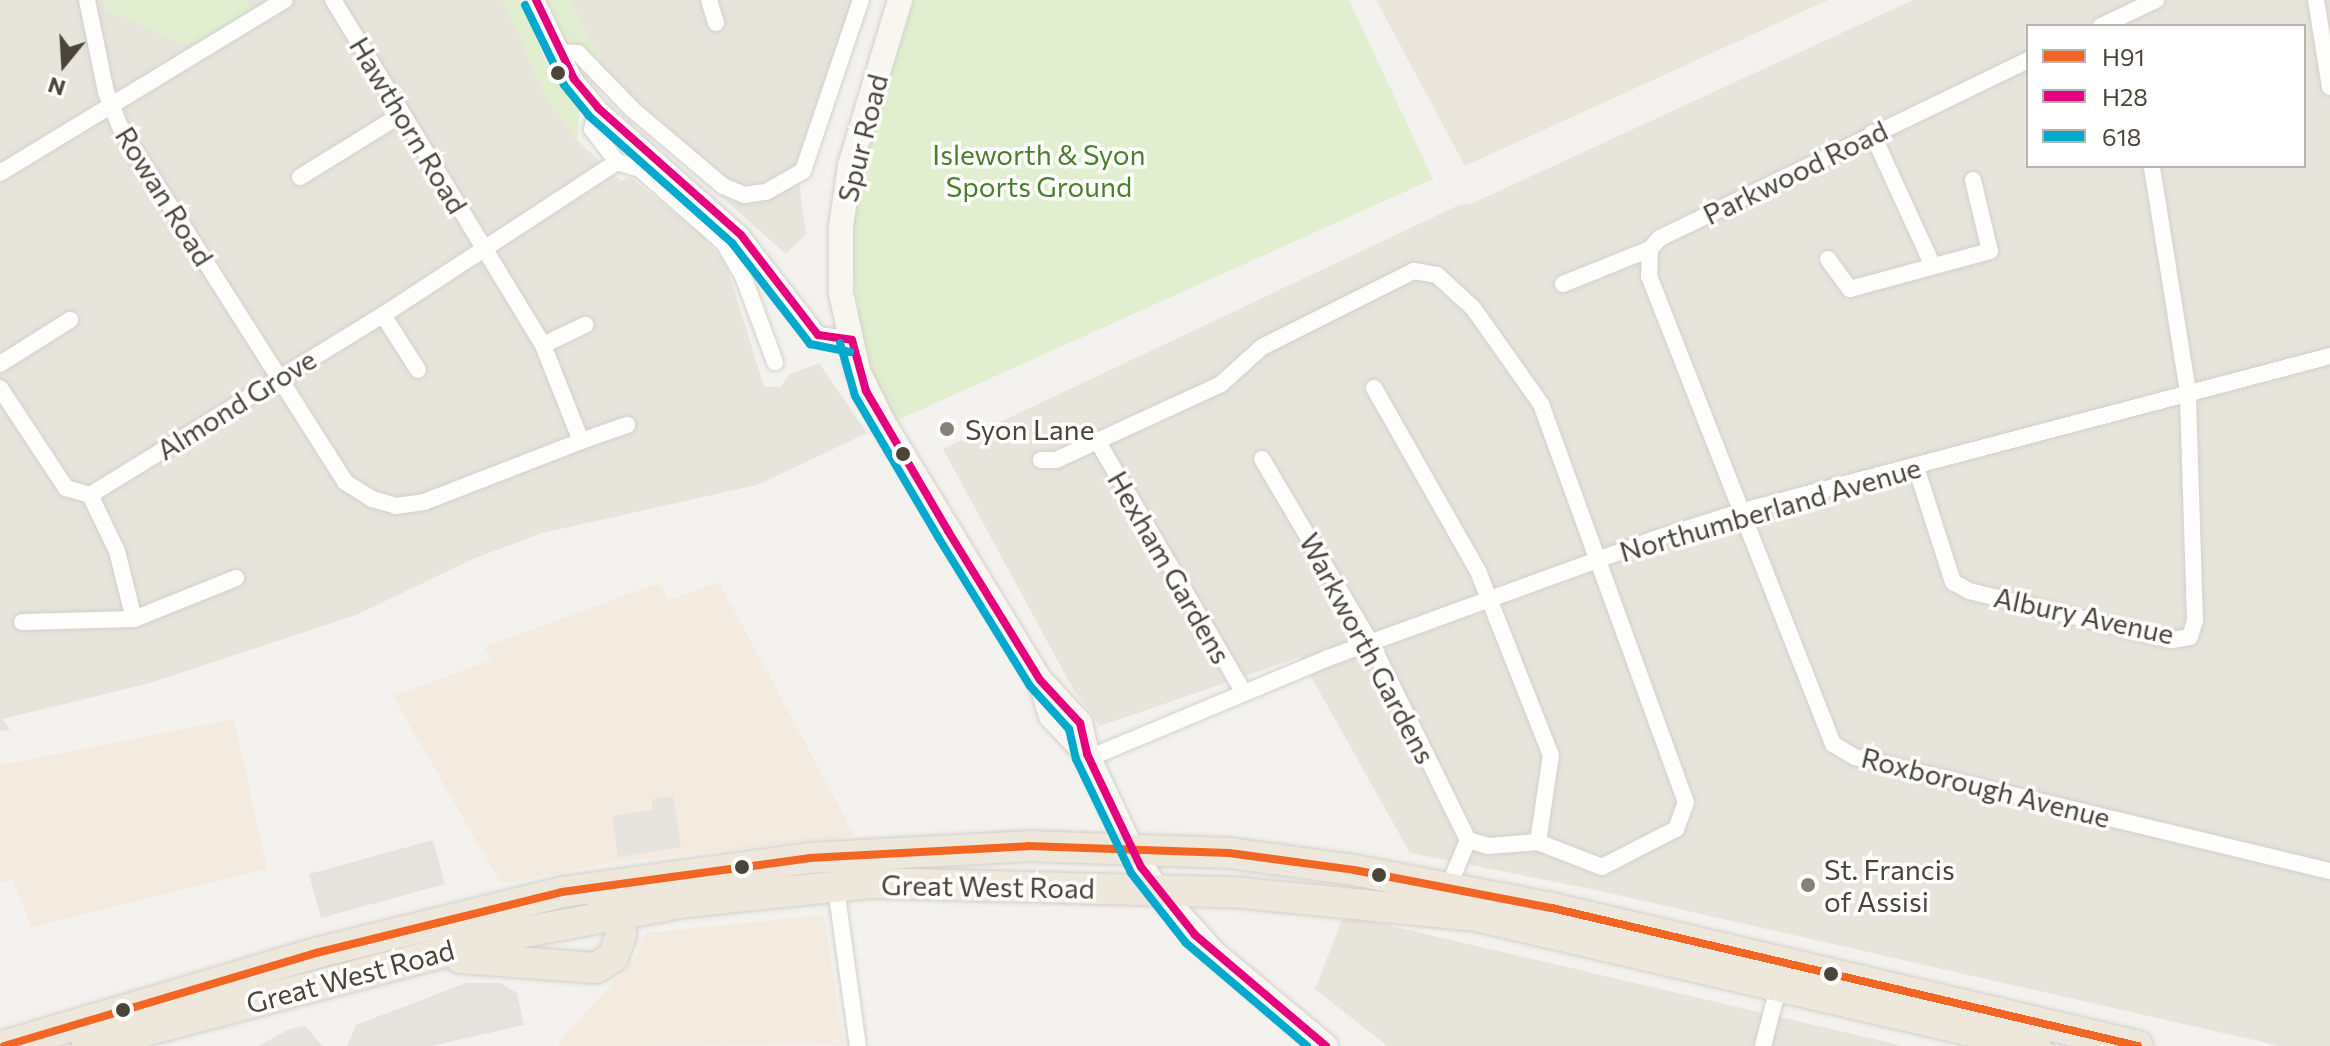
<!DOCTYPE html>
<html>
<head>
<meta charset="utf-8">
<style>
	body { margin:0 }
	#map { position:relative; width:2330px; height:1046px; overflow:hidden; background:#f4f2ee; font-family:Commissioner,sans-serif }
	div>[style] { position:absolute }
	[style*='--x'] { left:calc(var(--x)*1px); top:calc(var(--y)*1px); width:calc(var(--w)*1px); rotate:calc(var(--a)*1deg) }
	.residential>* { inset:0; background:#e7e4dc }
	.commercial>* { inset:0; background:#f3ebdf }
	.education>* { inset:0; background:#eae5da }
	.green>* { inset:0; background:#e1eecf }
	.parking>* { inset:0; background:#e6e3df }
	.roads { filter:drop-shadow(0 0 2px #d2d0cb) drop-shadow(0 0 2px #d2d0cb) }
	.street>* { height:16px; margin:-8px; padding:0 8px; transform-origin:8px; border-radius:8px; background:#fdfdfc }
	.secondary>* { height:24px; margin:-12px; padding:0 12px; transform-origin:12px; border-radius:12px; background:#f7f6f1 }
	.highway>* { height:30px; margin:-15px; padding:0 15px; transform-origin:15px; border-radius:15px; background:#ede8db }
	.bus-1>* { height:8px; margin:-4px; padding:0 4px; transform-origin:4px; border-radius:4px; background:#f26522 }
	.bus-2>* { height:8px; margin:-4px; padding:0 4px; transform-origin:4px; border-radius:4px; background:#e5007d }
	.bus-3>* { height:8px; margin:-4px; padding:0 4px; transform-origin:4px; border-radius:4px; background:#00a9ce }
	.dots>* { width:22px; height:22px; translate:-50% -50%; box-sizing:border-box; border:4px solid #fff; border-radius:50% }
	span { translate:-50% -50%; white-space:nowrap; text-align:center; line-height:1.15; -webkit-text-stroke:7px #fff; paint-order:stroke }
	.street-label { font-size:28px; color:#4b4439 }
	.park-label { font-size:28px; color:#4a7f2a }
	.poi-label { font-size:28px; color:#4b4439 }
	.left { translate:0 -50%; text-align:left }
	.legend { position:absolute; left:2026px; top:24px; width:280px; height:144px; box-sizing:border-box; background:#fff; border:2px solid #b7b4b0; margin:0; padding:10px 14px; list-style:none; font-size:24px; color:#4b4439 }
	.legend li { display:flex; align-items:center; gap:16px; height:40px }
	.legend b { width:40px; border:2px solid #b7b4b0 }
	.north { position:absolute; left:24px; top:24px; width:80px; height:80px; -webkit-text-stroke:6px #fff; paint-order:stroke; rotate:198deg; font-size:22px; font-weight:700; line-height:32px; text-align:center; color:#4b4439 }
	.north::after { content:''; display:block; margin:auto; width:28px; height:36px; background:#4b4439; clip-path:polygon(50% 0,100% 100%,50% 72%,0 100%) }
</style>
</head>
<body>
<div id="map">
	<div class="residential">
		<i style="clip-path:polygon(0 0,503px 0,547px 98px,577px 140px,621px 181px,630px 177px,700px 233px,726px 263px,764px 387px,780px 387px,790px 374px,819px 363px,867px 433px,757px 485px,542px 533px,473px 559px,356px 615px,150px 683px,3px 719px,10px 730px,0 731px)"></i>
		<i style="clip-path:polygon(570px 0,854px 0,797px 167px,806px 234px,786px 254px,591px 81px,604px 70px)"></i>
		<i style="clip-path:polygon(evenodd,1913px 0,2330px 0,2330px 1046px,2280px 1046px,1591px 889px,1410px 853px,1300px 657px,1100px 726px,1073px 689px,943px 449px,1459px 205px,1473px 203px,1913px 0,2028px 26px,2304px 26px,2304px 166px,2028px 166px,2028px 26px)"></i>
		<i style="clip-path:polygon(1344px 915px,1904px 1046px,1387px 1046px,1315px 989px)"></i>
	</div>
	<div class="commercial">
		<i style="clip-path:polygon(719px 582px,855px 836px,616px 862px,501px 884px,393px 696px,492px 660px,484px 647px,659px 583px,669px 600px)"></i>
		<i style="clip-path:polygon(234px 719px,267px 869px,31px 927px,13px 879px,0 883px,0 765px)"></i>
		<i style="clip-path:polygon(824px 915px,844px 1045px,560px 1046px,559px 1041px,633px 961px,646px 933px)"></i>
	</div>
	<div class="education">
		<i style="clip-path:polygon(1376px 0,1828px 0,1465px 166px)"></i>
	</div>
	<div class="green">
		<i style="clip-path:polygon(104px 0,247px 0,252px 9px,191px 47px,106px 10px)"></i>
		<i style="clip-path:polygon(503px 0,520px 0,546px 61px,580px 108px,577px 140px,547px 98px)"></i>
		<i style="clip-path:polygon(548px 0,570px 0,604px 70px,581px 48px,567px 44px)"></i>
		<i style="clip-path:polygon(914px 0,1349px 0,1433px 179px,898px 420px,880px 396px,862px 336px,849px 240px,858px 176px)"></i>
	</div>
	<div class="parking">
		<i style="clip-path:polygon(673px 796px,681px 847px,618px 857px,612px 816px,653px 810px,652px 799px)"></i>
		<i style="clip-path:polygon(433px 840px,445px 884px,321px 918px,309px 874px)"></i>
		<i style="clip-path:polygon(466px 983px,501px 983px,517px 993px,524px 1025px,432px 1046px,347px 1046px,356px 1025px)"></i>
		<i style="clip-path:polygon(305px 1026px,323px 1046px,258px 1046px,290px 1029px)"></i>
	</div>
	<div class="roads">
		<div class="street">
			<i style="--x:87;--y:0;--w:94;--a:78.3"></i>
			<i style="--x:106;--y:92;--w:38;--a:68"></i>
			<i style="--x:120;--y:127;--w:420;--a:57.6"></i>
			<i style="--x:345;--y:482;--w:32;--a:32"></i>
			<i style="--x:372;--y:499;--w:25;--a:16"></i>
			<i style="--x:396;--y:506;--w:28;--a:-8"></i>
			<i style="--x:424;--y:502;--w:168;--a:-21.2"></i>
			<i style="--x:581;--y:441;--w:103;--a:-111.6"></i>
			<i style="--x:543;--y:345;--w:404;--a:-121.3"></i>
			<i style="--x:536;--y:0;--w:88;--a:64.3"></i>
			<i style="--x:574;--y:79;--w:38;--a:50"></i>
			<i style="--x:598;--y:108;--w:191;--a:41.6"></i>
			<i style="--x:741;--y:235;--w:126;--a:52.4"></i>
			<i style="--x:818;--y:335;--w:34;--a:8"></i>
			<i style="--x:709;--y:0;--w:24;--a:73"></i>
			<i style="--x:2316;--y:0;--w:88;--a:80.9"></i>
			<i style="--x:2101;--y:26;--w:61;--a:-25.3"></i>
			<i style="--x:558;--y:52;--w:20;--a:3"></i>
			<i style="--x:578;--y:53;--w:78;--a:46"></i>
			<i style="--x:632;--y:109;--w:119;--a:40.2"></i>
			<i style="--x:723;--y:186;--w:23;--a:23"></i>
			<i style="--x:744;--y:195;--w:22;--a:-8"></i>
			<i style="--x:766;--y:192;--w:43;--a:-29.6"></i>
			<i style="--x:803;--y:171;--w:181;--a:-71.3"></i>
			<i style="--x:1872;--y:133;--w:146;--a:65.4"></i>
			<i style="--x:617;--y:162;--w:24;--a:17"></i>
			<i style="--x:640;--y:169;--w:112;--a:41.4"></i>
			<i style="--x:724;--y:243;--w:38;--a:60"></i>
			<i style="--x:743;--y:276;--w:92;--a:69.6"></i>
			<i style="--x:0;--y:173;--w:333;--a:-31.3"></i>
			<i style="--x:300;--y:177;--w:120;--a:-31.7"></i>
			<i style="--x:1650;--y:249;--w:27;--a:92"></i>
			<i style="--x:1649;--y:276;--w:503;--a:68.54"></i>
			<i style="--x:1833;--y:744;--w:26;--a:31"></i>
			<i style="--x:1855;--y:757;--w:488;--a:13.5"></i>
			<i style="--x:1828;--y:259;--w:37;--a:54"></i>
			<i style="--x:1850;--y:289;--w:145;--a:-15.2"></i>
			<i style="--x:1990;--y:251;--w:73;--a:-103.5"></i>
			<i style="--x:1563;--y:284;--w:94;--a:-21.9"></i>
			<i style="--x:1650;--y:249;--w:15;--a:-48"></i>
			<i style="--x:1660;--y:238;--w:409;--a:-25.8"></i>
			<i style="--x:383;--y:315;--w:65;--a:57.5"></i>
			<i style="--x:543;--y:345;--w:47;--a:-25.5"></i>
			<i style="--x:0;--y:364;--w:83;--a:-32.2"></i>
			<i style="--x:0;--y:388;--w:120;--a:56.6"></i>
			<i style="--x:66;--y:488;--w:25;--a:16"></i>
			<i style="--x:1374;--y:388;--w:210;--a:60.4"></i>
			<i style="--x:1478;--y:571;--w:198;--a:68.4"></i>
			<i style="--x:1551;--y:755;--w:88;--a:98.5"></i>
			<i style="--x:581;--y:441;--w:49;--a:-19.2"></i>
			<i style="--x:1098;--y:442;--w:288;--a:59.8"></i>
			<i style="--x:1262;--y:459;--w:214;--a:59.4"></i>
			<i style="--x:1371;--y:643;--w:220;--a:63.8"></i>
			<i style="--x:1041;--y:460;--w:15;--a:0"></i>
			<i style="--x:1056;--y:460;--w:182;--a:-24.7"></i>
			<i style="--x:1221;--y:384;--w:55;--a:-42.1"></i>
			<i style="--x:1262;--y:347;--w:170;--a:-26.6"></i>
			<i style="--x:1414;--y:271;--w:23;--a:10"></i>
			<i style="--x:1437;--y:275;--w:49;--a:42.5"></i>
			<i style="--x:1473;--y:308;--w:118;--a:54.7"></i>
			<i style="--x:1541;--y:404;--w:424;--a:70"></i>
			<i style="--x:1686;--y:802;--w:29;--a:110"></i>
			<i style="--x:1676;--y:829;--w:83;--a:152.8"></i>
			<i style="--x:1602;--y:867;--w:69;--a:-158.7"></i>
			<i style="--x:1538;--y:842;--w:50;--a:175.4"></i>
			<i style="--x:1488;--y:846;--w:21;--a:-163"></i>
			<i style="--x:1916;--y:467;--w:121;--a:72.2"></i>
			<i style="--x:1953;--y:582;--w:18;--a:29"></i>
			<i style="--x:1969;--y:591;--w:209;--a:13.6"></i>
			<i style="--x:2172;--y:640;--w:18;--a:-9"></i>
			<i style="--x:2190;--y:637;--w:17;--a:-73"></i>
			<i style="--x:2195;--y:621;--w:229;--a:-91.8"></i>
			<i style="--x:2188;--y:392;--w:229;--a:-99.1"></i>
			<i style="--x:90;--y:495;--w:344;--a:-31.6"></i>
			<i style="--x:383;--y:315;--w:280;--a:-33.2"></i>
			<i style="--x:617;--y:162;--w:41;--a:-127.1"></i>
			<i style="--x:592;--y:129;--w:22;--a:-74"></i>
			<i style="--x:90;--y:495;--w:62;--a:64.3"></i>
			<i style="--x:117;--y:551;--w:70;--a:76"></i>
			<i style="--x:22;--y:622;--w:112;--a:-1.5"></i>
			<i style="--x:134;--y:619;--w:110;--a:-21.9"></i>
			<i style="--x:1089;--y:758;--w:259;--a:-22.7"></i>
			<i style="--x:1328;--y:658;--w:348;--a:-20"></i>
			<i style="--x:1655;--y:539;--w:92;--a:-17.7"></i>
			<i style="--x:1743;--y:511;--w:607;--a:-14.79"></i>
			<i style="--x:835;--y:881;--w:167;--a:82.1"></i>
			<i style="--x:1448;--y:888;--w:52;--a:-67.4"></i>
			<i style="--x:1763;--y:1046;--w:64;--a:-75.5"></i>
		</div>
		<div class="secondary">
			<i style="--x:900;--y:0;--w:173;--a:106.8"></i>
			<i style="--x:850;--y:166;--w:62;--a:98.4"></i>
			<i style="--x:841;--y:227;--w:66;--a:90"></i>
			<i style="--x:841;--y:293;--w:80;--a:77.7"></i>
			<i style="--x:858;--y:371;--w:57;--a:63.9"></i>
			<i style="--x:883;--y:422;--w:302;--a:58.7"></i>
			<i style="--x:1040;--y:680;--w:38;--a:73"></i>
			<i style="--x:1051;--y:716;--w:52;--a:46.5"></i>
			<i style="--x:1087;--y:754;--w:102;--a:64.9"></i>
			<i style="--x:1130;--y:846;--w:50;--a:58.8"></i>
			<i style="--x:1156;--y:889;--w:88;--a:47.8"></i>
			<i style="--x:1215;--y:954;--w:144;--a:39.7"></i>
			<i style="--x:1040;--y:680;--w:59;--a:47.1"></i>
			<i style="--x:1080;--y:723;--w:32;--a:77"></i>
		</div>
		<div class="highway">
			<i style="--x:460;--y:958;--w:136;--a:4.2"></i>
			<i style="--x:596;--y:968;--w:20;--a:-33"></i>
			<i style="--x:613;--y:957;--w:23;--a:-70"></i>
			<i style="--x:621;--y:935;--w:22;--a:-95"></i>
			<i style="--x:619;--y:913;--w:21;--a:-145"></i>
			<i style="--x:4;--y:1046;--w:326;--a:-16.6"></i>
			<i style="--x:316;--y:953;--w:253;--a:-13.9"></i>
			<i style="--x:562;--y:892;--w:249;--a:-7.8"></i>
			<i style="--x:809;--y:858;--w:219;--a:-3.1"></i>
			<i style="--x:1028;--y:846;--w:201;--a:2"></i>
			<i style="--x:1229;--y:853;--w:126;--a:7.7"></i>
			<i style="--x:1354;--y:870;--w:202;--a:10.9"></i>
			<i style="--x:1552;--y:908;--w:602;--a:13.25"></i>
			<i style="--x:87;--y:1046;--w:447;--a:-14.7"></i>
			<i style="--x:519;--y:933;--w:171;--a:-10.5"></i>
			<i style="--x:687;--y:902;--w:186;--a:-5.9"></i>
			<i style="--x:872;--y:883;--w:370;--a:1.5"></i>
			<i style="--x:1242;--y:893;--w:235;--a:5.6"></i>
			<i style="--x:1476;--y:916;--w:575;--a:13.07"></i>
		</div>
	</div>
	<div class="bus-1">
		<i style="--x:4;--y:1046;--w:326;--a:-16.6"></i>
		<i style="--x:316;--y:953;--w:253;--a:-13.9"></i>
		<i style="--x:562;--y:892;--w:249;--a:-7.8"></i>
		<i style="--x:809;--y:858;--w:219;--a:-3.1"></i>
		<i style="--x:1028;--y:846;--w:201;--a:2"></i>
		<i style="--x:1229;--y:853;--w:126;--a:7.7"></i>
		<i style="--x:1354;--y:870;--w:202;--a:10.9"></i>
		<i style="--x:1552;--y:908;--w:602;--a:13.25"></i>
	</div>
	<div class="bus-2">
		<i style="--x:536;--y:0;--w:88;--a:64.3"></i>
		<i style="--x:574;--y:79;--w:38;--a:50"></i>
		<i style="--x:598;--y:108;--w:191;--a:41.6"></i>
		<i style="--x:741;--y:235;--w:126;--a:52.4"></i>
		<i style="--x:818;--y:335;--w:34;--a:8"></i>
		<i style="--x:852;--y:340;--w:53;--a:74.6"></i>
		<i style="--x:866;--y:391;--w:162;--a:59.6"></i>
		<i style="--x:948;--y:531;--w:175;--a:58.3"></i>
		<i style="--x:1040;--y:680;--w:59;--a:47.1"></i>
		<i style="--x:1080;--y:723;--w:32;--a:77"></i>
		<i style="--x:1087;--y:754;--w:125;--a:64.5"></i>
		<i style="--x:1141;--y:867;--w:87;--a:51.5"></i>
		<i style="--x:1195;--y:935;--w:172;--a:40.3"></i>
	</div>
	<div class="bus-3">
		<i style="--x:525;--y:5;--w:89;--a:64"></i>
		<i style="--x:564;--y:85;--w:40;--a:51"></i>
		<i style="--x:589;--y:116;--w:191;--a:41.6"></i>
		<i style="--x:732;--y:243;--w:128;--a:52.3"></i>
		<i style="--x:810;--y:344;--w:41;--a:11.3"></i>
		<i style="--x:840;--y:343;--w:55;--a:74.2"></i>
		<i style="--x:855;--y:396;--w:164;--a:59.5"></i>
		<i style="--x:938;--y:537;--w:175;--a:58.3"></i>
		<i style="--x:1030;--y:686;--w:58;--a:47.8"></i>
		<i style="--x:1069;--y:729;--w:31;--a:77"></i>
		<i style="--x:1076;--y:759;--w:127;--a:64.2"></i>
		<i style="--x:1131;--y:873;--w:89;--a:51.8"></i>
		<i style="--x:1186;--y:943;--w:159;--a:40.4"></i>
	</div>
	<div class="dots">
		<i style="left:558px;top:73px;background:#4b4439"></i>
		<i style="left:947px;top:429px;background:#868178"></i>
		<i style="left:903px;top:454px;background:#4b4439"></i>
		<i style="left:742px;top:867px;background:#4b4439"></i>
		<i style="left:1379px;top:875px;background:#4b4439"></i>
		<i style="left:1808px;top:885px;background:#868178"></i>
		<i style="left:1831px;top:974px;background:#4b4439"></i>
		<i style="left:123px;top:1010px;background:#4b4439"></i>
	</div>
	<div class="street-label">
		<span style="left:409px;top:125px;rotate:59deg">Hawthorn Road</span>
		<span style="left:862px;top:138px;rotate:-76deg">Spur Road</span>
		<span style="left:1795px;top:172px;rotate:-26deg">Parkwood Road</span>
		<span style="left:165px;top:196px;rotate:58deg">Rowan Road</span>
		<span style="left:236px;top:404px;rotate:-32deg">Almond Grove</span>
		<span style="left:1770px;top:509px;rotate:-16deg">Northumberland Avenue</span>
		<span style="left:1170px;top:567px;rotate:60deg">Hexham Gardens</span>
		<span style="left:2084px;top:615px;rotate:12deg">Albury Avenue</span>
		<span style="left:1368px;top:648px;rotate:62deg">Warkworth Gardens</span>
		<span style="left:1986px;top:787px;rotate:14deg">Roxborough Avenue</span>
		<span style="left:988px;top:886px;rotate:1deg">Great West Road</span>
		<span style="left:350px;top:976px;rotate:-15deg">Great West Road</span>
	</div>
	<div class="park-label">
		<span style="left:1039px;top:170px">Isleworth &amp; Syon<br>Sports Ground</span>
	</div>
	<div class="poi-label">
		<span class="left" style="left:965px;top:429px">Syon Lane</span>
		<span class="left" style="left:1824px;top:885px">St. Francis<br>of Assisi</span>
	</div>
	<ul class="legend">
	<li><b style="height:10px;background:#f26522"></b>H91</li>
	<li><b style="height:10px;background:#e5007d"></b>H28</li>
	<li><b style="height:10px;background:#00a9ce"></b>618</li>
	</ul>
	<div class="north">N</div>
</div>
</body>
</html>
